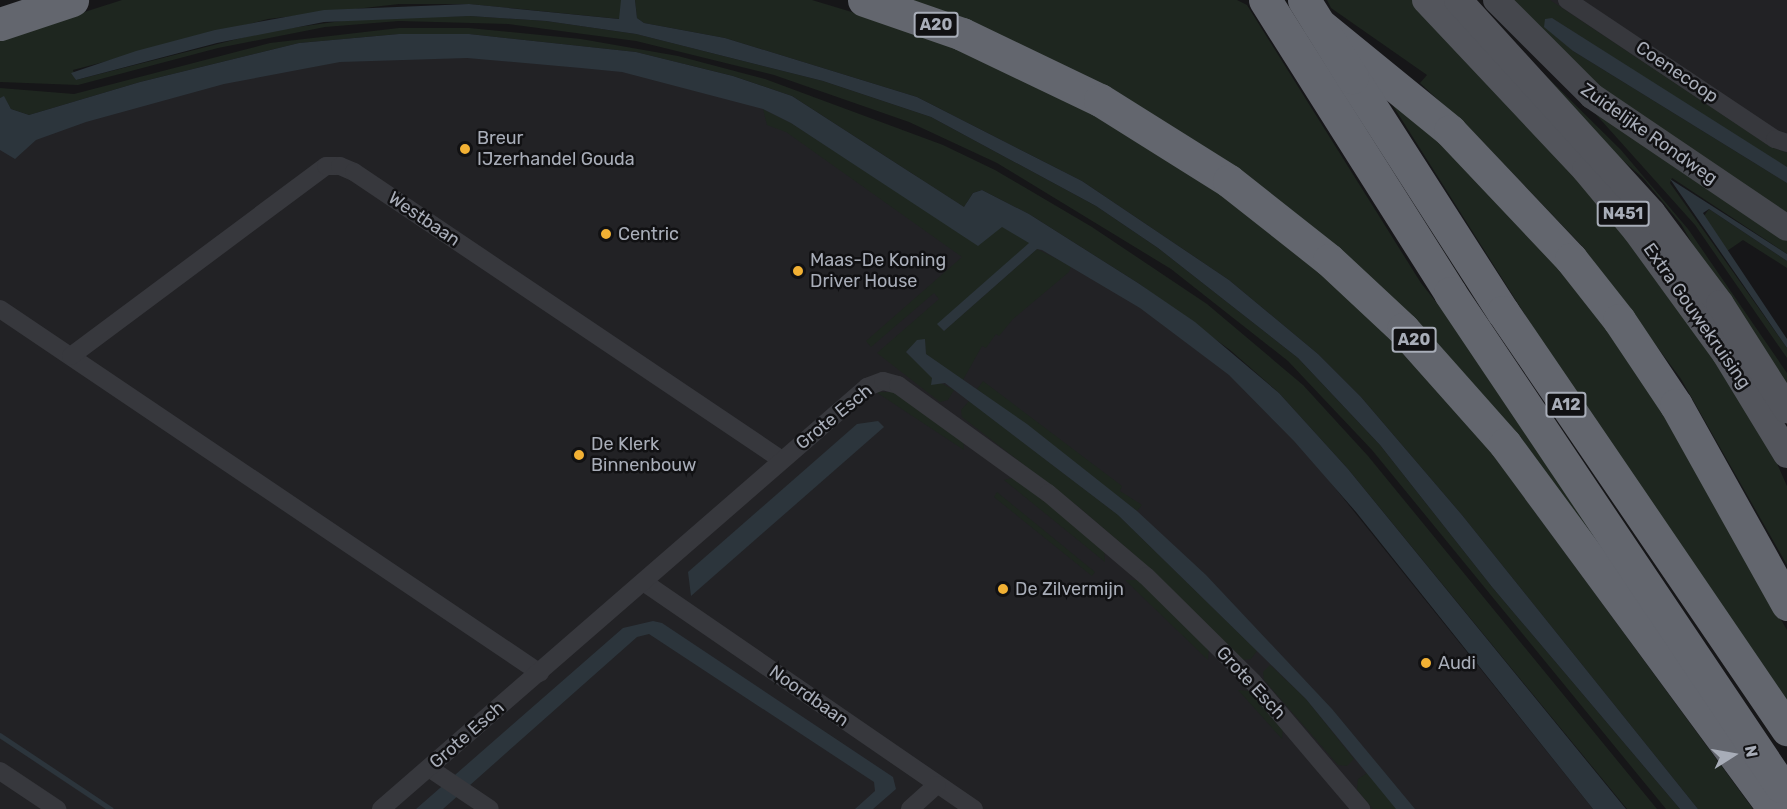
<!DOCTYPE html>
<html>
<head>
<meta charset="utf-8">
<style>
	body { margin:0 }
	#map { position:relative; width:1787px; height:809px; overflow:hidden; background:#161618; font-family:Rubik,sans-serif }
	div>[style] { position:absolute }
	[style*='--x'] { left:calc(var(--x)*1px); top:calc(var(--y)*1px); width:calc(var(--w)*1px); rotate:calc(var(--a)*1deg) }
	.built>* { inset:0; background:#222225 }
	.green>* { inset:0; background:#1e261f }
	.water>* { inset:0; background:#2c353c }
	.stream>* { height:4.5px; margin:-2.25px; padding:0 2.25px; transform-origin:2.25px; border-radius:2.25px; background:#2c353c }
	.minor>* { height:18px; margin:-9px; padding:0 9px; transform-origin:9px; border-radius:9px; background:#37383d }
	.secondary>* { height:26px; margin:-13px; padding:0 13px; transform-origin:13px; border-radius:13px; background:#45474d }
	.primary>* { height:28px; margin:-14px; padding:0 14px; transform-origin:14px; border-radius:14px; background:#53555c }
	.motorway>* { height:33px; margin:-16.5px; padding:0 16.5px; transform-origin:16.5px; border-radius:16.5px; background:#63666e }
	.motorway-bridge>* { height:33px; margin:-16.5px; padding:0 16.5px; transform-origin:16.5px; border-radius:16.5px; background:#63666e }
	.dots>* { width:16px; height:16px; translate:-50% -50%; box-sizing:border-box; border:3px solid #111113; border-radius:50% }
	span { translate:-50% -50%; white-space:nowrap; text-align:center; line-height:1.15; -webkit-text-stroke:5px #111113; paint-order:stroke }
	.shield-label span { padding:2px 4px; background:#111113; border:2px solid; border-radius:4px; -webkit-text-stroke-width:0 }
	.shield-label { font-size:16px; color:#a8adb8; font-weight:700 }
	.street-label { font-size:18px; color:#a8adb8 }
	.poi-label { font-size:18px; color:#a8adb8 }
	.left { translate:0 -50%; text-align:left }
	.north { position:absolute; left:1703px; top:725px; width:60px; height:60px; -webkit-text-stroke:4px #111113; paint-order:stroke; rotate:79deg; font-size:16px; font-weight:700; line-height:24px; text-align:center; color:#a8adb8 }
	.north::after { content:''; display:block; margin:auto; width:21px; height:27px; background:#a8adb8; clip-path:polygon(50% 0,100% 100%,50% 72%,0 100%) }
</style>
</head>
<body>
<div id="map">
	<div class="built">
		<i style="clip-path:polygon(1525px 0,1787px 0,1787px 185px)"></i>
		<i style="clip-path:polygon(561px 52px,780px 104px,1130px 289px,1254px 387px,1593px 809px,0 809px,0 121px,323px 53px)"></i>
	</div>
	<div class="green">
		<i style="clip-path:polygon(122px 0,621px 0,622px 14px,620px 19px,469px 4px,399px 4px,268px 19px,73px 70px,76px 80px,269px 31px,363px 18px,470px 16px,546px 21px,636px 34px,823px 81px,931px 117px,1096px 206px,1158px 248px,1298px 358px,1380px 445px,1492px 587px,1680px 809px,1666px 809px,1372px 450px,1288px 361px,1171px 269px,997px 163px,909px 122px,774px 75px,636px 41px,508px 24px,399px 21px,325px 27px,218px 48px,78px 85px,0 82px,0 39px)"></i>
		<i style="clip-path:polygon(635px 0,812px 0,898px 26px,967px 52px,1067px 99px,1192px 174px,1276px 235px,1382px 328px,1475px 430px,1753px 809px,1698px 809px,1462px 515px,1361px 397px,1318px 354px,1229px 280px,1082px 181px,917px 97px,725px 38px,644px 23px,637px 18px)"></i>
		<i style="clip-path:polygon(906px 0,1237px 0,1247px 5px,1421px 283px,1448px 317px,1606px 552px,1357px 270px)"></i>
		<i style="clip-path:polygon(1327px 0,1415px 0,1594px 192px,1760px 425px,1787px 486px,1787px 565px,1681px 379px,1583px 247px,1479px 138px,1420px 83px,1427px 75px,1331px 8px)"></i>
		<i style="clip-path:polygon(1508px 0,1550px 0,1771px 147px,1787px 153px,1787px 167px,1783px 167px,1552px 18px,1573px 51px,1787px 183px,1787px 219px,1629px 116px)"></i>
		<i style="clip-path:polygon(399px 28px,469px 28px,581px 39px,678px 56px,765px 79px,943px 145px,995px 170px,1092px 227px,1207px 304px,1303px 385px,1368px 456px,1657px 809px,1627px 809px,1348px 469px,1279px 393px,1230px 350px,1138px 283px,1029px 214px,982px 190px,973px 193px,964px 207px,792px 96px,733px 76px,636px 52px,469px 34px,399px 34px,299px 43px,140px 82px,29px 115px,11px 109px,4px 97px,0 98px,0 88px,74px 94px,270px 43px)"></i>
		<i style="clip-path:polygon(1532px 62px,1621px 150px,1688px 229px,1787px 373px,1787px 384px,1705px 266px,1681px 224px,1643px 178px,1612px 151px)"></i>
		<i style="clip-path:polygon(1383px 90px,1509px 208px,1639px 369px,1787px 630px,1787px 701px,1541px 340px)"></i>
		<i style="clip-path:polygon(763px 109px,791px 123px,902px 195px,1002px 226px,1030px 243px,938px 324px,944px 331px,1037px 249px,1071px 266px,1069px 272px,1013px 319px,999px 336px,996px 334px,986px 348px,982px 346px,963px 380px,926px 354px,925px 339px,917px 341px,906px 352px,937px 381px,954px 390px,948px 400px,940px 402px,877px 353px,939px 299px,934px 293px,871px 347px,866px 341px,962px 257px,786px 132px,767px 125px)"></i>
		<i style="clip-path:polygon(1592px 110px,1787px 236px,1787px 254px,1672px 178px,1670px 183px,1787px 348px,1787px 358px,1695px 225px)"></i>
		<i style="clip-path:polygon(1709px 209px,1787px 261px,1787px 268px,1743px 240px,1727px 251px,1703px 217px)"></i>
		<i style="clip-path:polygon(983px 381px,1122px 486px,1120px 491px,1142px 505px,1137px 511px,977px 389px)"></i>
		<i style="clip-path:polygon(876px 392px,894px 392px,963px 437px,964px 450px)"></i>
		<i style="clip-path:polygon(969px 401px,1118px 515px,1257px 651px,1251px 659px,1243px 660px,1136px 556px,1080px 508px,962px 417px,961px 410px)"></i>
		<i style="clip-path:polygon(1016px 477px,1104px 548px,1105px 562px,1004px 480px)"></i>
		<i style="clip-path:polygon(997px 492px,1095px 572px,1092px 576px,994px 497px)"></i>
		<i style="clip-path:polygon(1125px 580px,1138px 580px,1209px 647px,1208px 660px)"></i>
		<i style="clip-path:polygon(1270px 665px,1306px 699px,1354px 759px,1347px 766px,1338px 765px,1264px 680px,1263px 672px)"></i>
		<i style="clip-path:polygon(1238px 690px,1251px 691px,1283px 725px,1282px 739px)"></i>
		<i style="clip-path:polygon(1367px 773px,1376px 781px,1398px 809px,1373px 809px,1357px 790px,1358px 779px)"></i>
	</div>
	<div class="water">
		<i style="clip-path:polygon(621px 0,635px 0,637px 18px,644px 23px,725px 38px,917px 97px,1082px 181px,1229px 280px,1318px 354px,1361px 397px,1462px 515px,1698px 809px,1680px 809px,1492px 587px,1380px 445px,1298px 358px,1158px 248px,1096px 206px,931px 117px,823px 81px,636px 34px,546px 21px,470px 16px,324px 22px,217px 43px,76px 80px,71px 73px,136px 51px,215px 30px,324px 10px,469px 4px,619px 19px)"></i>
		<i style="clip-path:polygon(1552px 18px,1787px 167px,1787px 183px,1573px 51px,1544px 27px,1545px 19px)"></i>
		<i style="clip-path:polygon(469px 34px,636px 52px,733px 76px,792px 96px,964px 207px,973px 193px,982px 190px,1029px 214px,1138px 283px,1195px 322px,1279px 393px,1348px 469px,1626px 809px,1593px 809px,1356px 512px,1294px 441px,1229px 375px,1140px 308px,1042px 250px,1037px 249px,944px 331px,937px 324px,1029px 243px,1002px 227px,978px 246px,791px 123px,763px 109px,622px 72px,581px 68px,467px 58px,340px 62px,224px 84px,86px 122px,36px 140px,15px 159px,0 150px,0 98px,4px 96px,11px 109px,29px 115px,140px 82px,299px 43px,399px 34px)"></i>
		<i style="clip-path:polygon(1670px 179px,1787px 254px,1787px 261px,1709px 209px,1703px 213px,1787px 339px,1787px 348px)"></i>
		<i style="clip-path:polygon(925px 339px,926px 354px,1027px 424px,1137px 511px,1206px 575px,1332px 709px,1415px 809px,1396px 809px,1306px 699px,1118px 515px,945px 383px,931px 385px,932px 378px,906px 352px,917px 340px)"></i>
		<i style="clip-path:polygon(878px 421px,884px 427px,691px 596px,688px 572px,857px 424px)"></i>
		<i style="clip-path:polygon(653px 621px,662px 623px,893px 777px,896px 789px,873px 809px,855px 809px,875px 791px,874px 782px,649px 634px,637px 637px,443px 809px,416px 809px,623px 628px)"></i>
	</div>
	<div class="stream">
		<i style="--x:0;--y:735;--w:133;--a:33.7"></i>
	</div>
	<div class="minor">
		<i style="--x:1567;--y:0;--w:250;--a:33.8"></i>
		<i style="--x:1775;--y:139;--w:13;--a:18"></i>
		<i style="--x:0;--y:309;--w:651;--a:33.98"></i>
		<i style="--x:71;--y:356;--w:318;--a:-36.7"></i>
		<i style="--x:326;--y:166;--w:14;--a:0"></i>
		<i style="--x:340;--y:166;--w:15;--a:23"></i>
		<i style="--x:354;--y:172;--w:516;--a:33.94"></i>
		<i style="--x:645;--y:583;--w:399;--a:34.5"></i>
		<i style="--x:429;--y:768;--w:73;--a:33.9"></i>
		<i style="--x:0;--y:771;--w:69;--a:33.7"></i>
		<i style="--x:381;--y:809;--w:644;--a:-40.97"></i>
		<i style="--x:867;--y:387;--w:17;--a:-21"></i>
		<i style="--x:883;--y:381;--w:16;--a:15"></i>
		<i style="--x:898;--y:385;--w:185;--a:35.8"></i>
		<i style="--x:1048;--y:493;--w:128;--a:40.3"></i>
		<i style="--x:1146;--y:576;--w:151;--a:44.7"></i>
		<i style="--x:1253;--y:682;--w:167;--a:49.6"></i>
		<i style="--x:910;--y:809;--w:36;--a:-42"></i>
	</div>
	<div class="secondary">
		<i style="--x:1496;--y:0;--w:136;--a:45"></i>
		<i style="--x:1592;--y:96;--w:235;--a:34.1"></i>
	</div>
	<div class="primary">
		<i style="--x:1426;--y:0;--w:233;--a:46.7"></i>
		<i style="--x:1586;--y:170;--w:78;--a:50.2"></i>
		<i style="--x:1636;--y:230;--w:153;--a:54"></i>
		<i style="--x:1726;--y:354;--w:117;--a:58.6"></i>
		<i style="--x:1458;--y:0;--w:287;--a:47.7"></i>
		<i style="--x:1651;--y:212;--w:115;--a:53.1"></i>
		<i style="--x:1720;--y:304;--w:125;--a:57.5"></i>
	</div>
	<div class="motorway">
		<i style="--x:864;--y:0;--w:104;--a:19.1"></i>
		<i style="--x:962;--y:34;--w:153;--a:25.6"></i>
		<i style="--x:1100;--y:100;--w:152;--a:32.1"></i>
		<i style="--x:1229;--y:181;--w:127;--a:38.3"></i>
		<i style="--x:1329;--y:260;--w:101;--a:43"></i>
		<i style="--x:1403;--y:329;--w:154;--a:48.4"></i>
		<i style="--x:1505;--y:444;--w:453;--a:53.6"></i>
		<i style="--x:1265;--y:0;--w:347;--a:57.7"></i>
		<i style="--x:1450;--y:293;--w:594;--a:56.12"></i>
		<i style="--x:0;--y:24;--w:76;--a:-18.4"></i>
		<i style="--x:1319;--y:24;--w:169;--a:39.2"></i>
		<i style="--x:1450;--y:131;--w:176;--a:46.6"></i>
		<i style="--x:1571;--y:259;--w:78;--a:51.8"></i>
		<i style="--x:1619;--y:320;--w:102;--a:56.2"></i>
		<i style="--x:1676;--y:405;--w:228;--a:60.8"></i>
		<i style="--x:1352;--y:77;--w:279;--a:57.3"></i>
		<i style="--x:1503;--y:312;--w:505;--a:55.74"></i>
	</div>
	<div class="motorway-bridge">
		<i style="--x:1304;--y:0;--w:91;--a:58.1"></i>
	</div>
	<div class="dots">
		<i style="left:465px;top:149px;background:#f2b134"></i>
		<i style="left:606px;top:234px;background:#f2b134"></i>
		<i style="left:798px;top:271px;background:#f2b134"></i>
		<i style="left:579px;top:455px;background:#f2b134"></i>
		<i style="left:1003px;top:589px;background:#f2b134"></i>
		<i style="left:1426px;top:663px;background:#f2b134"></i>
	</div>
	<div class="shield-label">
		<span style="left:936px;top:25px">A20</span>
		<span style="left:1623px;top:214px">N451</span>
		<span style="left:1414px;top:340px">A20</span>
		<span style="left:1566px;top:405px">A12</span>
	</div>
	<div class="street-label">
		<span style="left:1677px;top:72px;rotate:34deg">Coenecoop</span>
		<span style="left:1649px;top:134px;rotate:35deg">Zuidelijke Rondweg</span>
		<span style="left:424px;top:219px;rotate:34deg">Westbaan</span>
		<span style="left:1697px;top:316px;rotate:55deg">Extra Gouwekruising</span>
		<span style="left:834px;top:417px;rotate:-39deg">Grote Esch</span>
		<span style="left:1251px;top:683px;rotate:47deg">Grote Esch</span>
		<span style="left:809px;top:696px;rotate:35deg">Noordbaan</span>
		<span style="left:467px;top:735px;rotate:-41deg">Grote Esch</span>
	</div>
	<div class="poi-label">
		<span class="left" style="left:477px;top:149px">Breur<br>IJzerhandel Gouda</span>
		<span class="left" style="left:618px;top:234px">Centric</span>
		<span class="left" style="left:810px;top:271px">Maas-De Koning<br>Driver House</span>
		<span class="left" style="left:591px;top:455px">De Klerk<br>Binnenbouw</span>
		<span class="left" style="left:1015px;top:589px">De Zilvermijn</span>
		<span class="left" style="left:1438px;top:663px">Audi</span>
	</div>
	<div class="north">N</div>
</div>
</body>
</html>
